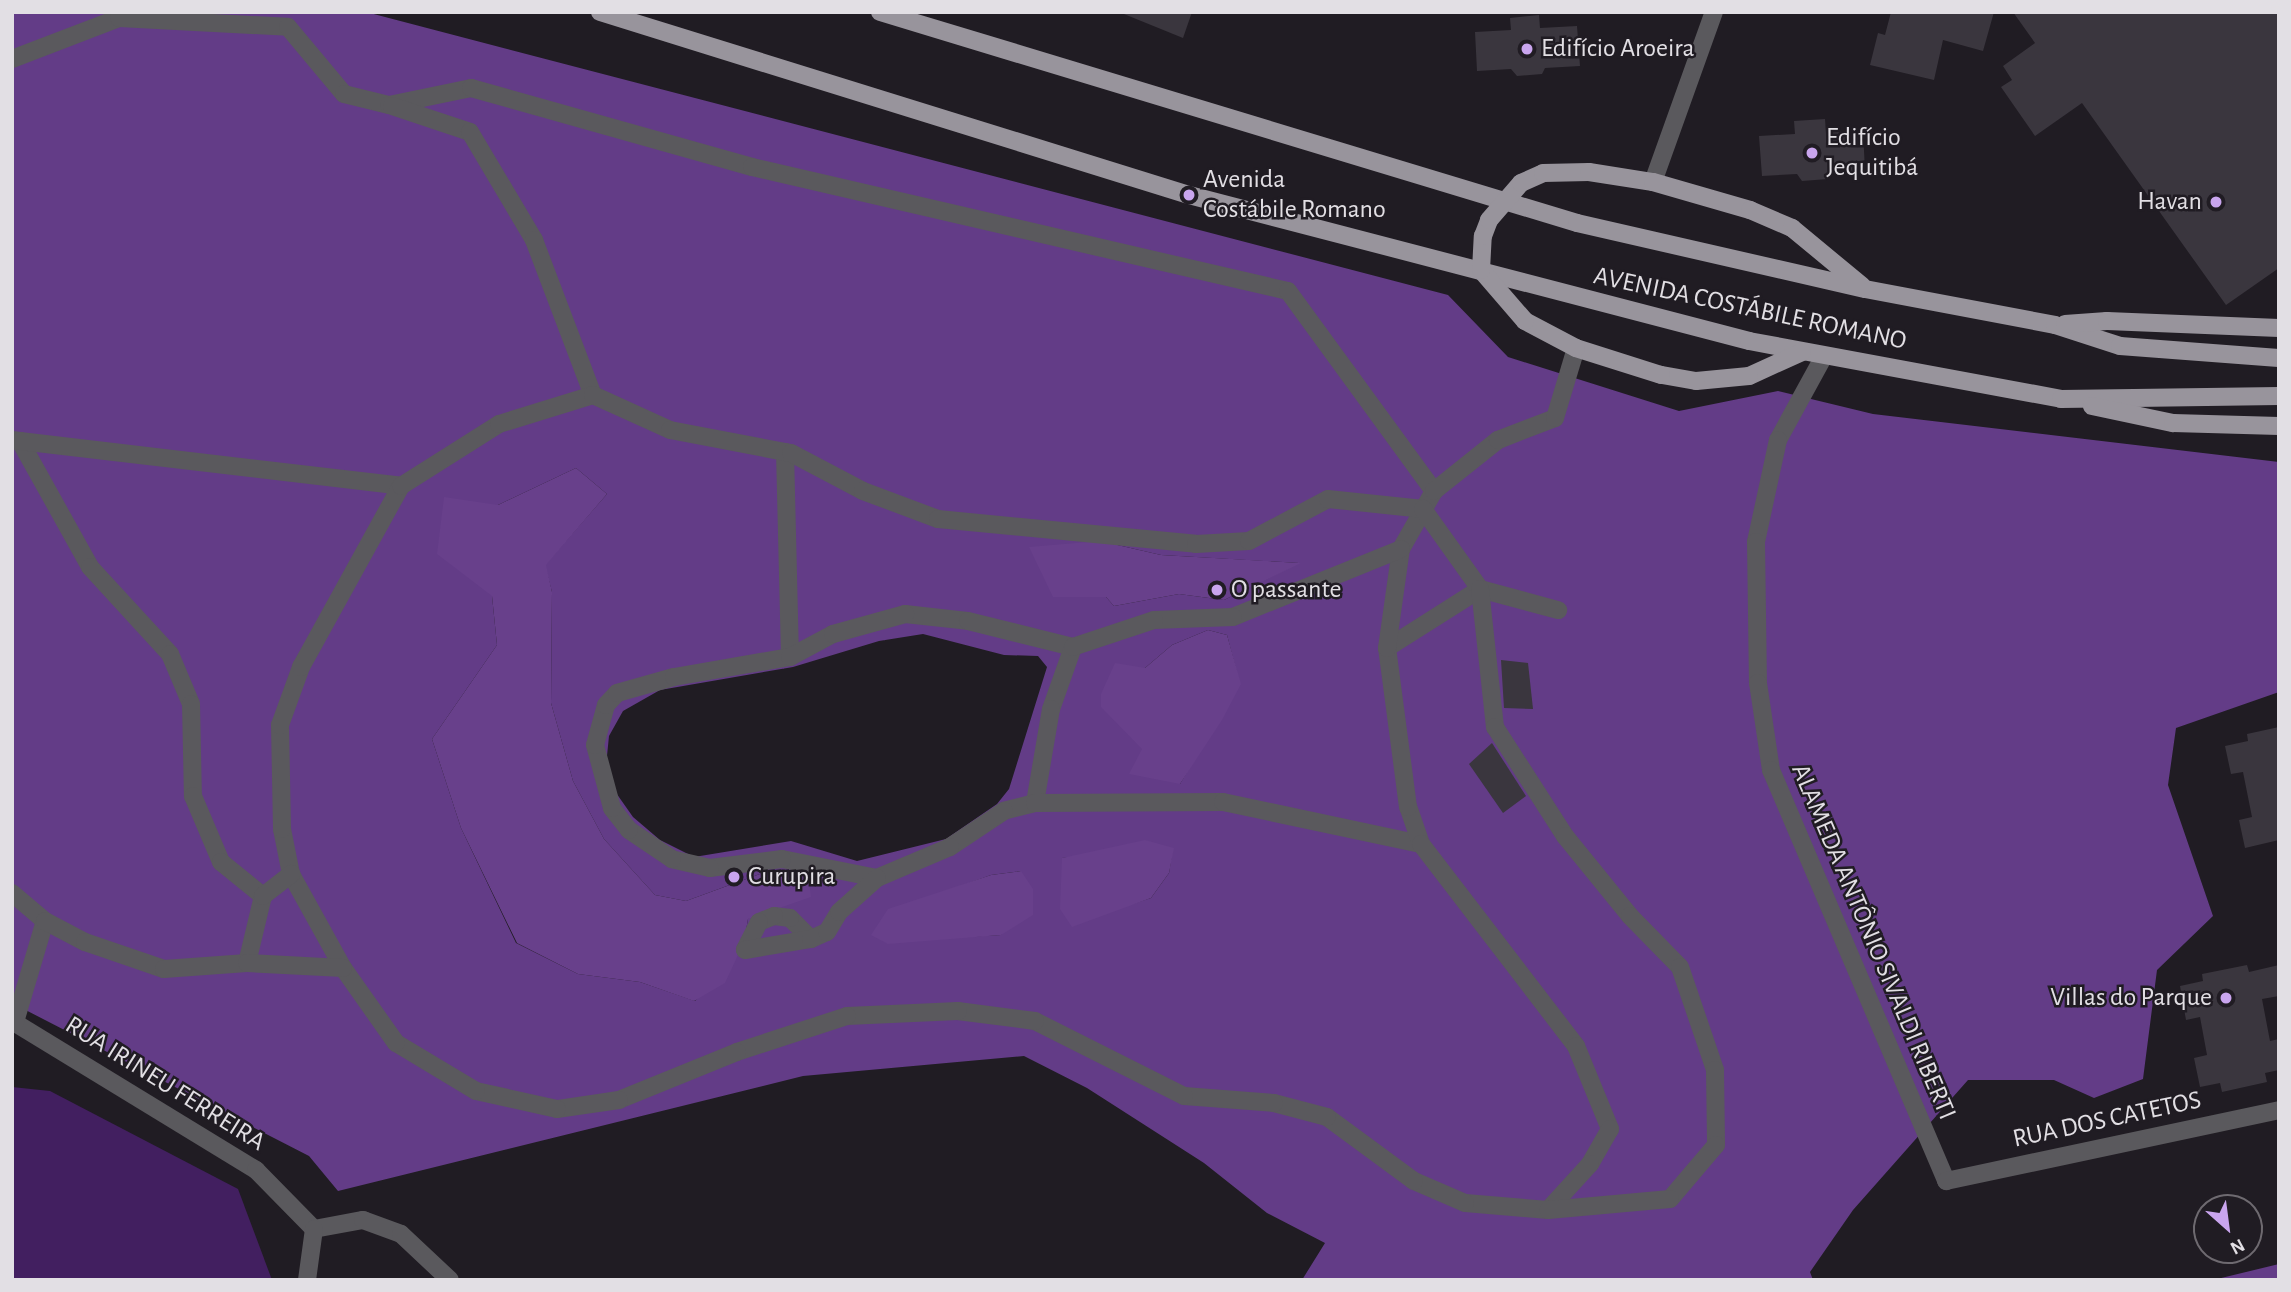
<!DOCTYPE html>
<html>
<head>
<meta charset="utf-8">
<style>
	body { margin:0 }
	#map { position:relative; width:2291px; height:1292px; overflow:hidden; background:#201c23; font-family:"Alegreya Sans",sans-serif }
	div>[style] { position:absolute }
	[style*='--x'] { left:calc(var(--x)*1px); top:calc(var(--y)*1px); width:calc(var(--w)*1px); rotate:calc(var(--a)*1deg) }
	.green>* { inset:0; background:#421f60 }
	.forest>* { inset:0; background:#633c87 }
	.water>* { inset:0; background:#68408b }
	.building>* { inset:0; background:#3a363e }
	.minor>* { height:18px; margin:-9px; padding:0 9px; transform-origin:9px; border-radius:9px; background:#5a595d }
	.major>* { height:18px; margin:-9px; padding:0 9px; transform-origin:9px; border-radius:9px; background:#98949c }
	.dots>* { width:19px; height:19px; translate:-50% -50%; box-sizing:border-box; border:4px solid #201c23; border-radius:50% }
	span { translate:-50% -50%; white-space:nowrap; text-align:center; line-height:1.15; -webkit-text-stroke:5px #201c23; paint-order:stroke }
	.poi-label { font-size:26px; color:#e2dfe4 }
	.left { translate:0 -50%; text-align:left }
	.right { translate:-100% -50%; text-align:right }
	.street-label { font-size:26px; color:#e2dfe4 }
	.frame { position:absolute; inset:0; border:14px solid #e2dfe4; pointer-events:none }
	.north { position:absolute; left:2193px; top:1194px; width:70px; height:70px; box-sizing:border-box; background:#201c23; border:2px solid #6e6a70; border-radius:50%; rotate:152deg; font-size:19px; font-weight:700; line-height:28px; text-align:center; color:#e2dfe4 }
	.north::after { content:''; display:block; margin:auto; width:24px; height:32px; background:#c9a5ee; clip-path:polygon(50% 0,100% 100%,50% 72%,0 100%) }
</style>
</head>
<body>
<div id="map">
	<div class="green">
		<i style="clip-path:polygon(12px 1087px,50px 1091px,238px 1189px,272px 1280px,12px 1280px)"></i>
	</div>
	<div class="forest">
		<i style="clip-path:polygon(evenodd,12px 12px,366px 12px,1448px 295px,1508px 357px,1679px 411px,1778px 391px,1873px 414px,2279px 462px,2279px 692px,2176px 728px,2168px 785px,2213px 916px,2157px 970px,2143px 1079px,2094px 1098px,2054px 1080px,1968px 1080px,1853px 1210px,1810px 1272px,1813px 1280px,1302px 1280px,1325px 1243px,1267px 1213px,1204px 1163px,1087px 1088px,1024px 1056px,803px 1076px,338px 1191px,309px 1156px,12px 1003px,12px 12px,576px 468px,607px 494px,545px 565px,552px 592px,551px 703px,573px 781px,604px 839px,655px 895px,686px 901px,771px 870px,748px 919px,744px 942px,695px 1001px,640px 982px,578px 974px,516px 943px,461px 828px,432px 739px,497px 645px,492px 596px,498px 505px,576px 468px,12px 12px,1100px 541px,1161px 555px,1299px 563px,1224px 600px,1179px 594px,1114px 606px,1106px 597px,1100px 541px,12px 12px,1208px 630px,1227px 635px,1240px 684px,1180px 784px,1145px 668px,1172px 645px,1208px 630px,12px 12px,923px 634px,1004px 655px,1038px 656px,1047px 667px,1009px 789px,997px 804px,946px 839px,857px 861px,791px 841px,694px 857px,660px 840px,633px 817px,614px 790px,606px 766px,609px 736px,623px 711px,660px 690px,793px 667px,879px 641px,923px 634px,12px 12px,1173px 848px,1169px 873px,1151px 898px,1117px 909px,1062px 858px,1173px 848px,12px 12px,1021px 871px,1001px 935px,945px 938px,952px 889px,991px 875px,1021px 871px)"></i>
		<i style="clip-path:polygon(2279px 1264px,2279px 1280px,2213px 1280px)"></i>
	</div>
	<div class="water">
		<i style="clip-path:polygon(576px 468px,607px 494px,546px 565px,552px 592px,551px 703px,573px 781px,604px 839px,655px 895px,686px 901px,771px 870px,809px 881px,811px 897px,748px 919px,744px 942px,725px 983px,694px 1001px,640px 982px,578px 974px,517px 943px,461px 828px,432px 739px,497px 645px,492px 596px,437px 554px,444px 497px,498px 505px)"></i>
		<i style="clip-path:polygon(1100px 541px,1161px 555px,1301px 563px,1224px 600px,1179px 594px,1114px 606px,1106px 597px,1053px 597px,1029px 547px)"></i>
		<i style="clip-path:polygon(1208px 630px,1227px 635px,1241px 684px,1222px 720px,1180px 784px,1129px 774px,1142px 749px,1101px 707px,1101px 694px,1115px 663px,1145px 668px,1172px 645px)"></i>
		<i style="clip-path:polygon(1145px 840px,1174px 848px,1169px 873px,1151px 898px,1072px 927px,1060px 909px,1062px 858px)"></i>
		<i style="clip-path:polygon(1021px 871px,1033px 889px,1033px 915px,1001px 935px,888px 944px,871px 935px,888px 909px,991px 875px)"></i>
	</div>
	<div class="building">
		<i style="clip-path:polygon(1119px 12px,1192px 12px,1183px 38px)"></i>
		<i style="clip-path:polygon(1891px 12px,1994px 12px,1983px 51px,1943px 40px,1934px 80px,1870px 65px,1878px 33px,1885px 35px)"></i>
		<i style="clip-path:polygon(2013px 12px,2279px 12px,2279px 268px,2226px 305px,2082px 103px,2035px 136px,2001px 87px,2012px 80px,2003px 66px,2035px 43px)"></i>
		<i style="clip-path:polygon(1539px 15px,1540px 28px,1577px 26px,1580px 66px,1545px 68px,1542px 74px,1517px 76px,1511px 69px,1477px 71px,1475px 32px,1511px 30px,1510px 18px)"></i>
		<i style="clip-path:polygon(1825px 119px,1826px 133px,1863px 130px,1865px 171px,1831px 173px,1828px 179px,1802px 181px,1797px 174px,1762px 176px,1759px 136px,1795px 134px,1794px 121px)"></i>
		<i style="clip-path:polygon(1501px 660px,1528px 663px,1533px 709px,1504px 708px)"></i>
		<i style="clip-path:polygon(2279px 727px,2279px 840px,2245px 848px,2239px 820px,2252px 817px,2243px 772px,2231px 774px,2225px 746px,2248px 741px,2247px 734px)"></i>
		<i style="clip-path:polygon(1492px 743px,1526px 796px,1503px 813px,1469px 764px)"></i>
		<i style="clip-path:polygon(2247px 965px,2249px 972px,2279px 965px,2279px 996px,2262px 999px,2270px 1041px,2279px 1039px,2279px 1070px,2265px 1073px,2267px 1082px,2222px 1092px,2220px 1083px,2200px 1087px,2194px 1058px,2207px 1055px,2200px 1017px,2186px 1020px,2180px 986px,2203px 981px,2202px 974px)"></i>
	</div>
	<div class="minor">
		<i style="--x:12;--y:59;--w:115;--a:-21"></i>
		<i style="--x:119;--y:18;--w:169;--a:3"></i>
		<i style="--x:288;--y:27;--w:87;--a:50.1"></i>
		<i style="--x:344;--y:94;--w:46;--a:13.7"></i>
		<i style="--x:389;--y:105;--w:84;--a:-11.7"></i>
		<i style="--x:471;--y:88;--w:292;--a:15.7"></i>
		<i style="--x:752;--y:167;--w:550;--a:13.03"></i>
		<i style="--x:1288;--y:291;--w:248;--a:53.9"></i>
		<i style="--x:392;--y:106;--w:82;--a:18.4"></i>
		<i style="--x:470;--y:132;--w:126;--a:59.3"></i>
		<i style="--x:534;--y:240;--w:166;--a:69.2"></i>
		<i style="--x:1653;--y:182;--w:181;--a:-70.3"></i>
		<i style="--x:1824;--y:356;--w:96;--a:118.7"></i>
		<i style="--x:1778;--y:440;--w:104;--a:102.2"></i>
		<i style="--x:1756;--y:542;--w:141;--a:89.2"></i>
		<i style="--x:1758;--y:683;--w:88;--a:81.5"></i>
		<i style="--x:1771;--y:770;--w:447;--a:66.9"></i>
		<i style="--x:1946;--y:1181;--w:340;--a:-12"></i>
		<i style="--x:12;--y:440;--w:8;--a:7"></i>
		<i style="--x:20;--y:441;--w:144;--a:60.9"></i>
		<i style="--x:90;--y:567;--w:118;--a:47.4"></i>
		<i style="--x:170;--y:654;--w:54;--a:67.2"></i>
		<i style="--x:191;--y:704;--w:92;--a:88.8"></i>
		<i style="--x:193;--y:796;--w:72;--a:67"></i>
		<i style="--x:221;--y:862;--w:54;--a:39"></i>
		<i style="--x:20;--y:441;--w:384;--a:6.7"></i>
		<i style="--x:785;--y:452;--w:205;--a:88.6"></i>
		<i style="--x:1401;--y:549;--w:67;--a:-60.4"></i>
		<i style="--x:1434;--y:491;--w:82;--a:-38.6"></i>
		<i style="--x:1498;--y:440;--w:61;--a:-21.1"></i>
		<i style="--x:1555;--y:418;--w:73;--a:-73.3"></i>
		<i style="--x:905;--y:614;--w:63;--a:6.3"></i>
		<i style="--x:968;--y:621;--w:108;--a:13.9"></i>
		<i style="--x:1073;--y:647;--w:66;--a:109.5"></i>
		<i style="--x:1051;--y:709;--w:95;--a:99.7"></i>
		<i style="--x:1035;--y:803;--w:32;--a:166"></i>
		<i style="--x:1004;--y:811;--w:65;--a:146.3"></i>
		<i style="--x:950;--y:847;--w:79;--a:157"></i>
		<i style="--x:877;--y:878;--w:97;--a:-168.7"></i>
		<i style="--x:782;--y:859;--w:73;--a:172.9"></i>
		<i style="--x:710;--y:868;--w:39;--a:-167"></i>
		<i style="--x:672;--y:859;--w:52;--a:-146"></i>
		<i style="--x:629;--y:830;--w:28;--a:-128"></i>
		<i style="--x:612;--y:808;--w:65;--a:-105.1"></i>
		<i style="--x:595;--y:745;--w:41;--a:-74.6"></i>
		<i style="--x:606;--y:705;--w:16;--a:-47"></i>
		<i style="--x:617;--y:693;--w:59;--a:-15.7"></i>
		<i style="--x:674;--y:677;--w:118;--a:-9.8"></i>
		<i style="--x:790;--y:657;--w:49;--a:-28.1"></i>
		<i style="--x:833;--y:634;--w:75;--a:-15.5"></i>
		<i style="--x:1387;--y:648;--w:110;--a:-32.4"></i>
		<i style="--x:1480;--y:589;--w:81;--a:15.1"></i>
		<i style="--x:1035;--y:803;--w:188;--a:-0.3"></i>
		<i style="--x:1223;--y:802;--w:202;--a:12"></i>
		<i style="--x:1421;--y:844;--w:39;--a:-109"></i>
		<i style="--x:1408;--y:807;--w:160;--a:-97.5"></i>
		<i style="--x:1387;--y:648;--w:100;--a:-82"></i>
		<i style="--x:1401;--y:549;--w:181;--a:158"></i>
		<i style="--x:1233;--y:617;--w:79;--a:177.8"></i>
		<i style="--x:1154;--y:620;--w:85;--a:161.6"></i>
		<i style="--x:1421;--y:844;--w:255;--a:52.5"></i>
		<i style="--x:1576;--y:1046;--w:90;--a:67.7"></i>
		<i style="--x:1610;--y:1129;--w:40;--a:119.7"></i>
		<i style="--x:1590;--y:1164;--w:62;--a:132.4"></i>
		<i style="--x:1548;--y:1210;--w:83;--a:-175.2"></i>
		<i style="--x:1465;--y:1203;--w:56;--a:-156.7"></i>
		<i style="--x:1414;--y:1181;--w:108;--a:-143.7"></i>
		<i style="--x:1327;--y:1117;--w:55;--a:-165.2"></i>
		<i style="--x:1274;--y:1103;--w:90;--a:-175.6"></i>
		<i style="--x:1184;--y:1096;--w:167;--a:-153.3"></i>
		<i style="--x:1035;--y:1021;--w:78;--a:-172.6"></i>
		<i style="--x:958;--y:1011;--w:111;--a:177.4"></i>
		<i style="--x:847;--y:1016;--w:116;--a:161.9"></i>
		<i style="--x:737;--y:1052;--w:127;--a:157.9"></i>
		<i style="--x:619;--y:1100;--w:63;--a:171.7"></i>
		<i style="--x:557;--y:1109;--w:83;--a:-167.5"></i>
		<i style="--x:476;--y:1091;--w:93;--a:-149"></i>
		<i style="--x:396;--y:1043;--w:92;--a:-125.2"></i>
		<i style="--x:343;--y:968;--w:107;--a:-119"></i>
		<i style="--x:291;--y:874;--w:46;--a:-101.3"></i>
		<i style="--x:282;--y:829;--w:104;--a:-91.1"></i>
		<i style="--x:280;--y:725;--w:62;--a:-70.1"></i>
		<i style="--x:301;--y:667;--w:207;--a:-61.1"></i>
		<i style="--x:401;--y:486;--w:116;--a:-32.3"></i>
		<i style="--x:499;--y:424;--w:98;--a:-17.1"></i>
		<i style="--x:593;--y:395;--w:85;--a:24.4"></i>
		<i style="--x:670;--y:430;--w:123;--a:10.8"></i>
		<i style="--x:791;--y:453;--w:81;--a:27.8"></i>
		<i style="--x:863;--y:491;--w:80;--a:20.5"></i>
		<i style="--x:938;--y:519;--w:259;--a:5.5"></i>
		<i style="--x:1196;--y:544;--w:53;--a:-3.2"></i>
		<i style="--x:1249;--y:541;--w:89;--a:-28"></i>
		<i style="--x:1328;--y:499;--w:96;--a:6"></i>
		<i style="--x:1423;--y:509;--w:98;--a:54.5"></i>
		<i style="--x:1480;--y:589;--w:139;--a:83.8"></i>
		<i style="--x:1495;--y:727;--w:130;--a:57.3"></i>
		<i style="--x:1565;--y:836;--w:103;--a:50.9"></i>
		<i style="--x:1630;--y:916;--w:71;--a:45.6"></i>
		<i style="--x:1680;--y:967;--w:109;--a:71.2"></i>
		<i style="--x:1715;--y:1070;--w:75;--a:89.2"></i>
		<i style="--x:1716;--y:1145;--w:71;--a:130.4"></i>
		<i style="--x:1670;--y:1199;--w:122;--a:174.8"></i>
		<i style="--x:12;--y:893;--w:43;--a:40.3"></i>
		<i style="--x:811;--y:939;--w:30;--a:-135"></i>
		<i style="--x:790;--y:918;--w:16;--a:-173"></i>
		<i style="--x:774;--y:916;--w:16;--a:158"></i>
		<i style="--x:759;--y:922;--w:31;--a:117"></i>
		<i style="--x:745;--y:950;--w:67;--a:-9.5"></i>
		<i style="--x:811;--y:939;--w:17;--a:-24"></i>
		<i style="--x:827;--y:932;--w:23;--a:-59"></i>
		<i style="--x:839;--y:912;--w:51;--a:-41.8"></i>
		<i style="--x:247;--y:963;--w:69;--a:-76.6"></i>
		<i style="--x:263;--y:896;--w:36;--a:-38"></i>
		<i style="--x:12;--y:1021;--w:286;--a:31.4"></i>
		<i style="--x:256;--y:1170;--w:83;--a:45.5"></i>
		<i style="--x:15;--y:1022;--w:105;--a:-73.5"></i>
		<i style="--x:45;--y:921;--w:45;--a:27.7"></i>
		<i style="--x:85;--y:942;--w:83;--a:18.9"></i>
		<i style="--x:164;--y:969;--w:83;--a:-4.1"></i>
		<i style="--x:247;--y:963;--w:96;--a:3"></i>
		<i style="--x:314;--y:1229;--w:50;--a:-10.4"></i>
		<i style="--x:363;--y:1220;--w:40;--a:20.2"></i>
		<i style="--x:401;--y:1234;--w:67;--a:43.2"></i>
		<i style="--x:307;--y:1280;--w:51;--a:-82.2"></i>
	</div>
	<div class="major">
		<i style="--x:600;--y:12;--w:617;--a:17.26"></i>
		<i style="--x:1189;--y:195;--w:579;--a:14.61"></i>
		<i style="--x:1749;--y:341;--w:317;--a:10.5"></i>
		<i style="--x:2061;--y:399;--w:218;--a:-0.8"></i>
		<i style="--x:880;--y:12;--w:728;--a:16.84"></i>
		<i style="--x:1577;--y:223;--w:295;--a:12.9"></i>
		<i style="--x:1865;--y:289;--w:193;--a:10.7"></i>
		<i style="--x:2055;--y:325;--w:68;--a:17.9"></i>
		<i style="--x:2120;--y:346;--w:159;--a:4.3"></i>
		<i style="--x:2065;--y:324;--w:42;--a:-4.1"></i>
		<i style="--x:2107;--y:321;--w:172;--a:2.3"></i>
		<i style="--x:1802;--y:352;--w:58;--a:155.6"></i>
		<i style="--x:1749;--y:376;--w:53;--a:174.6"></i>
		<i style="--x:1696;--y:381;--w:36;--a:-170"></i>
		<i style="--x:1661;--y:375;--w:89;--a:-162.4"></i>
		<i style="--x:1576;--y:348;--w:58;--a:-152.1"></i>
		<i style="--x:1525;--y:321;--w:67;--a:-130.8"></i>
		<i style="--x:1481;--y:270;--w:34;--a:-87"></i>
		<i style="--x:1483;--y:236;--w:17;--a:-69"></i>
		<i style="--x:1489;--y:220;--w:49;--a:-49.1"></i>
		<i style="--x:1521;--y:183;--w:24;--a:-24"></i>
		<i style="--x:1543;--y:173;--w:46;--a:-1.2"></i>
		<i style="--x:1589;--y:172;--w:65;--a:8.9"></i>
		<i style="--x:1653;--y:182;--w:101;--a:16.1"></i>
		<i style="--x:1750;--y:210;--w:46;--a:23.2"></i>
		<i style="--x:1792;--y:228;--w:91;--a:39.6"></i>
		<i style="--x:2092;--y:406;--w:83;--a:11.9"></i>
		<i style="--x:2173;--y:423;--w:106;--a:1.6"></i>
	</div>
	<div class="dots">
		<i style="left:1527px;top:49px;background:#c9a5ee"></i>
		<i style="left:1812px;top:153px;background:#c9a5ee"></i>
		<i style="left:1189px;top:195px;background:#c9a5ee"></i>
		<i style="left:2216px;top:202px;background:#c9a5ee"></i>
		<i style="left:1217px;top:590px;background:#c9a5ee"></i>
		<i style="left:734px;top:877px;background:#c9a5ee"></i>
		<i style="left:2226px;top:998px;background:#c9a5ee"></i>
	</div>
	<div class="poi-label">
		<span class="left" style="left:1541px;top:49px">Edifício Aroeira</span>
		<span class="left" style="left:1826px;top:153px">Edifício<br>Jequitibá</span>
		<span class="left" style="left:1203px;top:195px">Avenida<br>Costábile Romano</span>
		<span class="right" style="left:2202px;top:202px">Havan</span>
		<span class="left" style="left:1231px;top:590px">O passante</span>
		<span class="left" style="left:748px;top:877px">Curupira</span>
		<span class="right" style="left:2212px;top:998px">Villas do Parque</span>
	</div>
	<div class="street-label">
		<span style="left:1750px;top:309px;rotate:12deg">AVENIDA COSTÁBILE ROMANO</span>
		<span style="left:1873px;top:942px;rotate:67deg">ALAMEDA ANTÔNIO SIVALDI RIBERTI</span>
		<span style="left:165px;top:1084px;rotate:32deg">RUA IRINEU FERREIRA</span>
		<span style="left:2107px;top:1120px;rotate:-12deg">RUA DOS CATETOS</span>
	</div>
	<div class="frame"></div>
	<div class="north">N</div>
</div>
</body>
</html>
